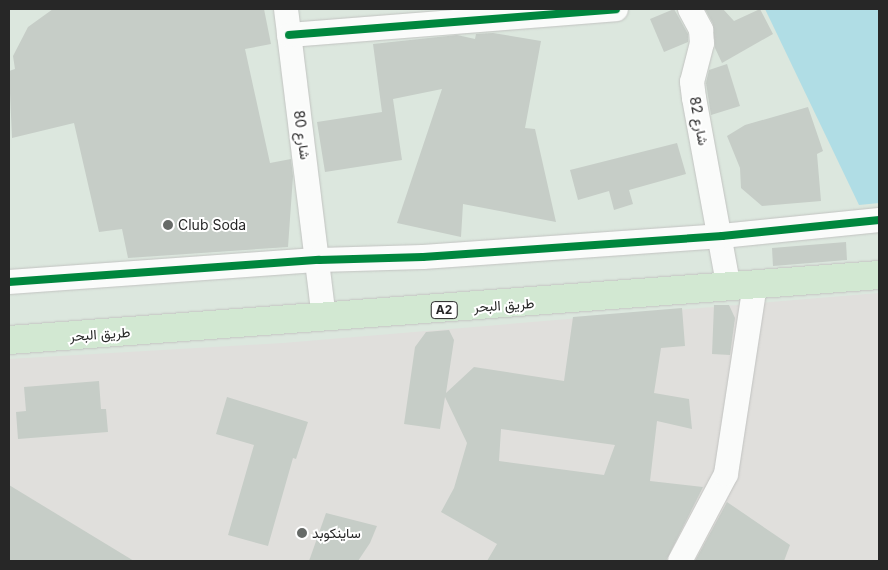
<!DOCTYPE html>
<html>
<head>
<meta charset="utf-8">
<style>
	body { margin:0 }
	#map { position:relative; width:888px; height:570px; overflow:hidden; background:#dce7de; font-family:Inter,Vazirmatn,sans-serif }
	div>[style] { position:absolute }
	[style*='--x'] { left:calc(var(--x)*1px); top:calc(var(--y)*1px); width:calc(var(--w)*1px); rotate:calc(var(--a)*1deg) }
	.industrial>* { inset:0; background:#e0dfdc }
	.green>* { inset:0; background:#b0dde5 }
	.building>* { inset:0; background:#c6cdc7 }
	.roads { filter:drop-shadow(0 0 1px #c2c3c1) drop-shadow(0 0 1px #c2c3c1) }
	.minor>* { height:24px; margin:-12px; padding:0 12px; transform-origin:12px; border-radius:12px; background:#fafbfa }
	.highway>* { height:28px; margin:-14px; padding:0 14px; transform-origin:14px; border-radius:14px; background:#d2e8d2 }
	.cycleway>* { height:8px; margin:-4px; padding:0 4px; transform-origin:4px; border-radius:4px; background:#00873e }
	.dots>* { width:14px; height:14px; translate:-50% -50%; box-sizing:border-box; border:2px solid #fff; border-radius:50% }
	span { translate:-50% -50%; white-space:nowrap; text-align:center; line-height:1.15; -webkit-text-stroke:4px #fff; paint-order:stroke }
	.shield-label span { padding:1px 4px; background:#fff; border:1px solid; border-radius:4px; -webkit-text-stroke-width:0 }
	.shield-label { font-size:12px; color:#272727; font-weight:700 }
	.street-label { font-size:14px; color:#272727 }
	.poi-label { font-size:14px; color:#272727 }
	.left { translate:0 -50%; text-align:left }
	.frame { position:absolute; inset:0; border:10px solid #272727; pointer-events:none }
</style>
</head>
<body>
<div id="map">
	<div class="industrial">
		<i style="clip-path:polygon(879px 293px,879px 561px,9px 561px,9px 359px,283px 343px)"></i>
	</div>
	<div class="green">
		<i style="clip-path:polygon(765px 9px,879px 9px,879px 203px,859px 205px)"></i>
	</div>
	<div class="building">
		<i style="clip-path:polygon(53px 9px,264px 9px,271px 44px,245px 49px,270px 163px,291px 159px,293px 176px,288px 247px,128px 258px,122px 229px,99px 232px,74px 123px,12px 138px,9px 71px,15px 69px,13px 56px,28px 27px)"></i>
		<i style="clip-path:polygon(674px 9px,688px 34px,688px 42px,664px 52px,650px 19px)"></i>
		<i style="clip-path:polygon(705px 9px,723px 9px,734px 21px,760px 9px,773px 34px,722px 63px,715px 48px,713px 24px)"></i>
		<i style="clip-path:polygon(493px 33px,541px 41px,525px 128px,535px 129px,556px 222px,463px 204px,461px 237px,397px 223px,442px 89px,393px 99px,402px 160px,325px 172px,317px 122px,382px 112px,373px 44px,457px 35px,475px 39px,476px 34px)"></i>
		<i style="clip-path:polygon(727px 64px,740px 106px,711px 115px,706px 83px,709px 70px)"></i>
		<i style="clip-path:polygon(808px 107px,823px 151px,817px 154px,821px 201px,762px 206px,741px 188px,740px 168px,727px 136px,745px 125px)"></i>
		<i style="clip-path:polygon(677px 143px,686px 174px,629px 190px,633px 204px,614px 210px,609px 191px,578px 200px,570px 170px)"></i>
		<i style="clip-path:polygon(846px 242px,847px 260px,773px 266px,772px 248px)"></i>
		<i style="clip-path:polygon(714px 305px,729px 305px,735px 318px,730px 355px,712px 354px)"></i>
		<i style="clip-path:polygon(evenodd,682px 308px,685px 346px,661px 348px,654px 393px,689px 399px,692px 429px,657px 421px,650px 481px,703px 487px,666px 561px,487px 561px,497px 544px,441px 512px,454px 488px,467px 443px,445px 397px,440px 429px,404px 424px,415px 347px,426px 332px,449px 330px,454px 340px,446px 393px,474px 367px,564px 381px,573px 317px,682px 308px,501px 429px,615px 445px,604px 475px,499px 461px,501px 429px)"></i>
		<i style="clip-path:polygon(99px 381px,101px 409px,106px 409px,108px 432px,18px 439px,16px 412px,26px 411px,24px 387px)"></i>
		<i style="clip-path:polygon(227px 397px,308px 422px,296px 459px,293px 458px,268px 546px,228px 535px,254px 445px,216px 434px)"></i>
		<i style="clip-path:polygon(9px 485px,134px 561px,9px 561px)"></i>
		<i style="clip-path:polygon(727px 502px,790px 545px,784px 561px,695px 561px)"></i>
		<i style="clip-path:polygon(326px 513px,377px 526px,370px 543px,358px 561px,309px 561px)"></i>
	</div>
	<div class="roads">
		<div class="minor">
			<i style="--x:286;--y:9;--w:311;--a:83"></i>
			<i style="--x:690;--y:9;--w:24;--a:62"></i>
			<i style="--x:701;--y:30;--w:13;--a:86"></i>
			<i style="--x:702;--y:43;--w:40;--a:104.4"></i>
			<i style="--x:692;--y:82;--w:16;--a:83"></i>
			<i style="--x:694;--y:98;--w:193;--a:79.6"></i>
			<i style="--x:289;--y:35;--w:328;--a:-4.5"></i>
			<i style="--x:9;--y:282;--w:311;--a:-4.1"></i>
			<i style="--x:319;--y:260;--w:104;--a:-1.7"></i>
			<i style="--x:423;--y:257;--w:300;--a:-4"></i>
			<i style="--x:722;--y:236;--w:158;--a:-5.8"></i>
			<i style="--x:680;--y:561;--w:98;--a:-62.1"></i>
			<i style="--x:726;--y:474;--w:191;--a:-81.3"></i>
		</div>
		<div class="highway">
			<i style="--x:9;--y:340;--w:872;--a:-4.27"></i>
		</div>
	</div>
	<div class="cycleway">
		<i style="--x:289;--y:35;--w:328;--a:-4.5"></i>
		<i style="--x:9;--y:282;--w:311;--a:-4.1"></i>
		<i style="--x:319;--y:260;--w:104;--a:-1.7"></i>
		<i style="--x:423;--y:257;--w:300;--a:-4"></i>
		<i style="--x:722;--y:236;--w:158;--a:-5.8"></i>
	</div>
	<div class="dots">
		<i style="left:168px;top:225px;background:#666a67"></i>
		<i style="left:302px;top:533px;background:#666a67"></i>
	</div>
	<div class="shield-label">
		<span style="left:444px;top:310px">A2</span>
	</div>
	<div class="street-label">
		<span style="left:699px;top:121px;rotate:79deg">شارع 82</span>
		<span style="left:302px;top:135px;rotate:82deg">شارع 80</span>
		<span style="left:504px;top:305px;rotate:-4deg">طريق البحر</span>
		<span style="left:100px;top:334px;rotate:-4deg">طريق البحر</span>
	</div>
	<div class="poi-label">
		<span class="left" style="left:178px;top:225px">Club Soda</span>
		<span class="left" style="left:312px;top:533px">ساينكوبد</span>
	</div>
	<div class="frame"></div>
</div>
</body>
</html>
